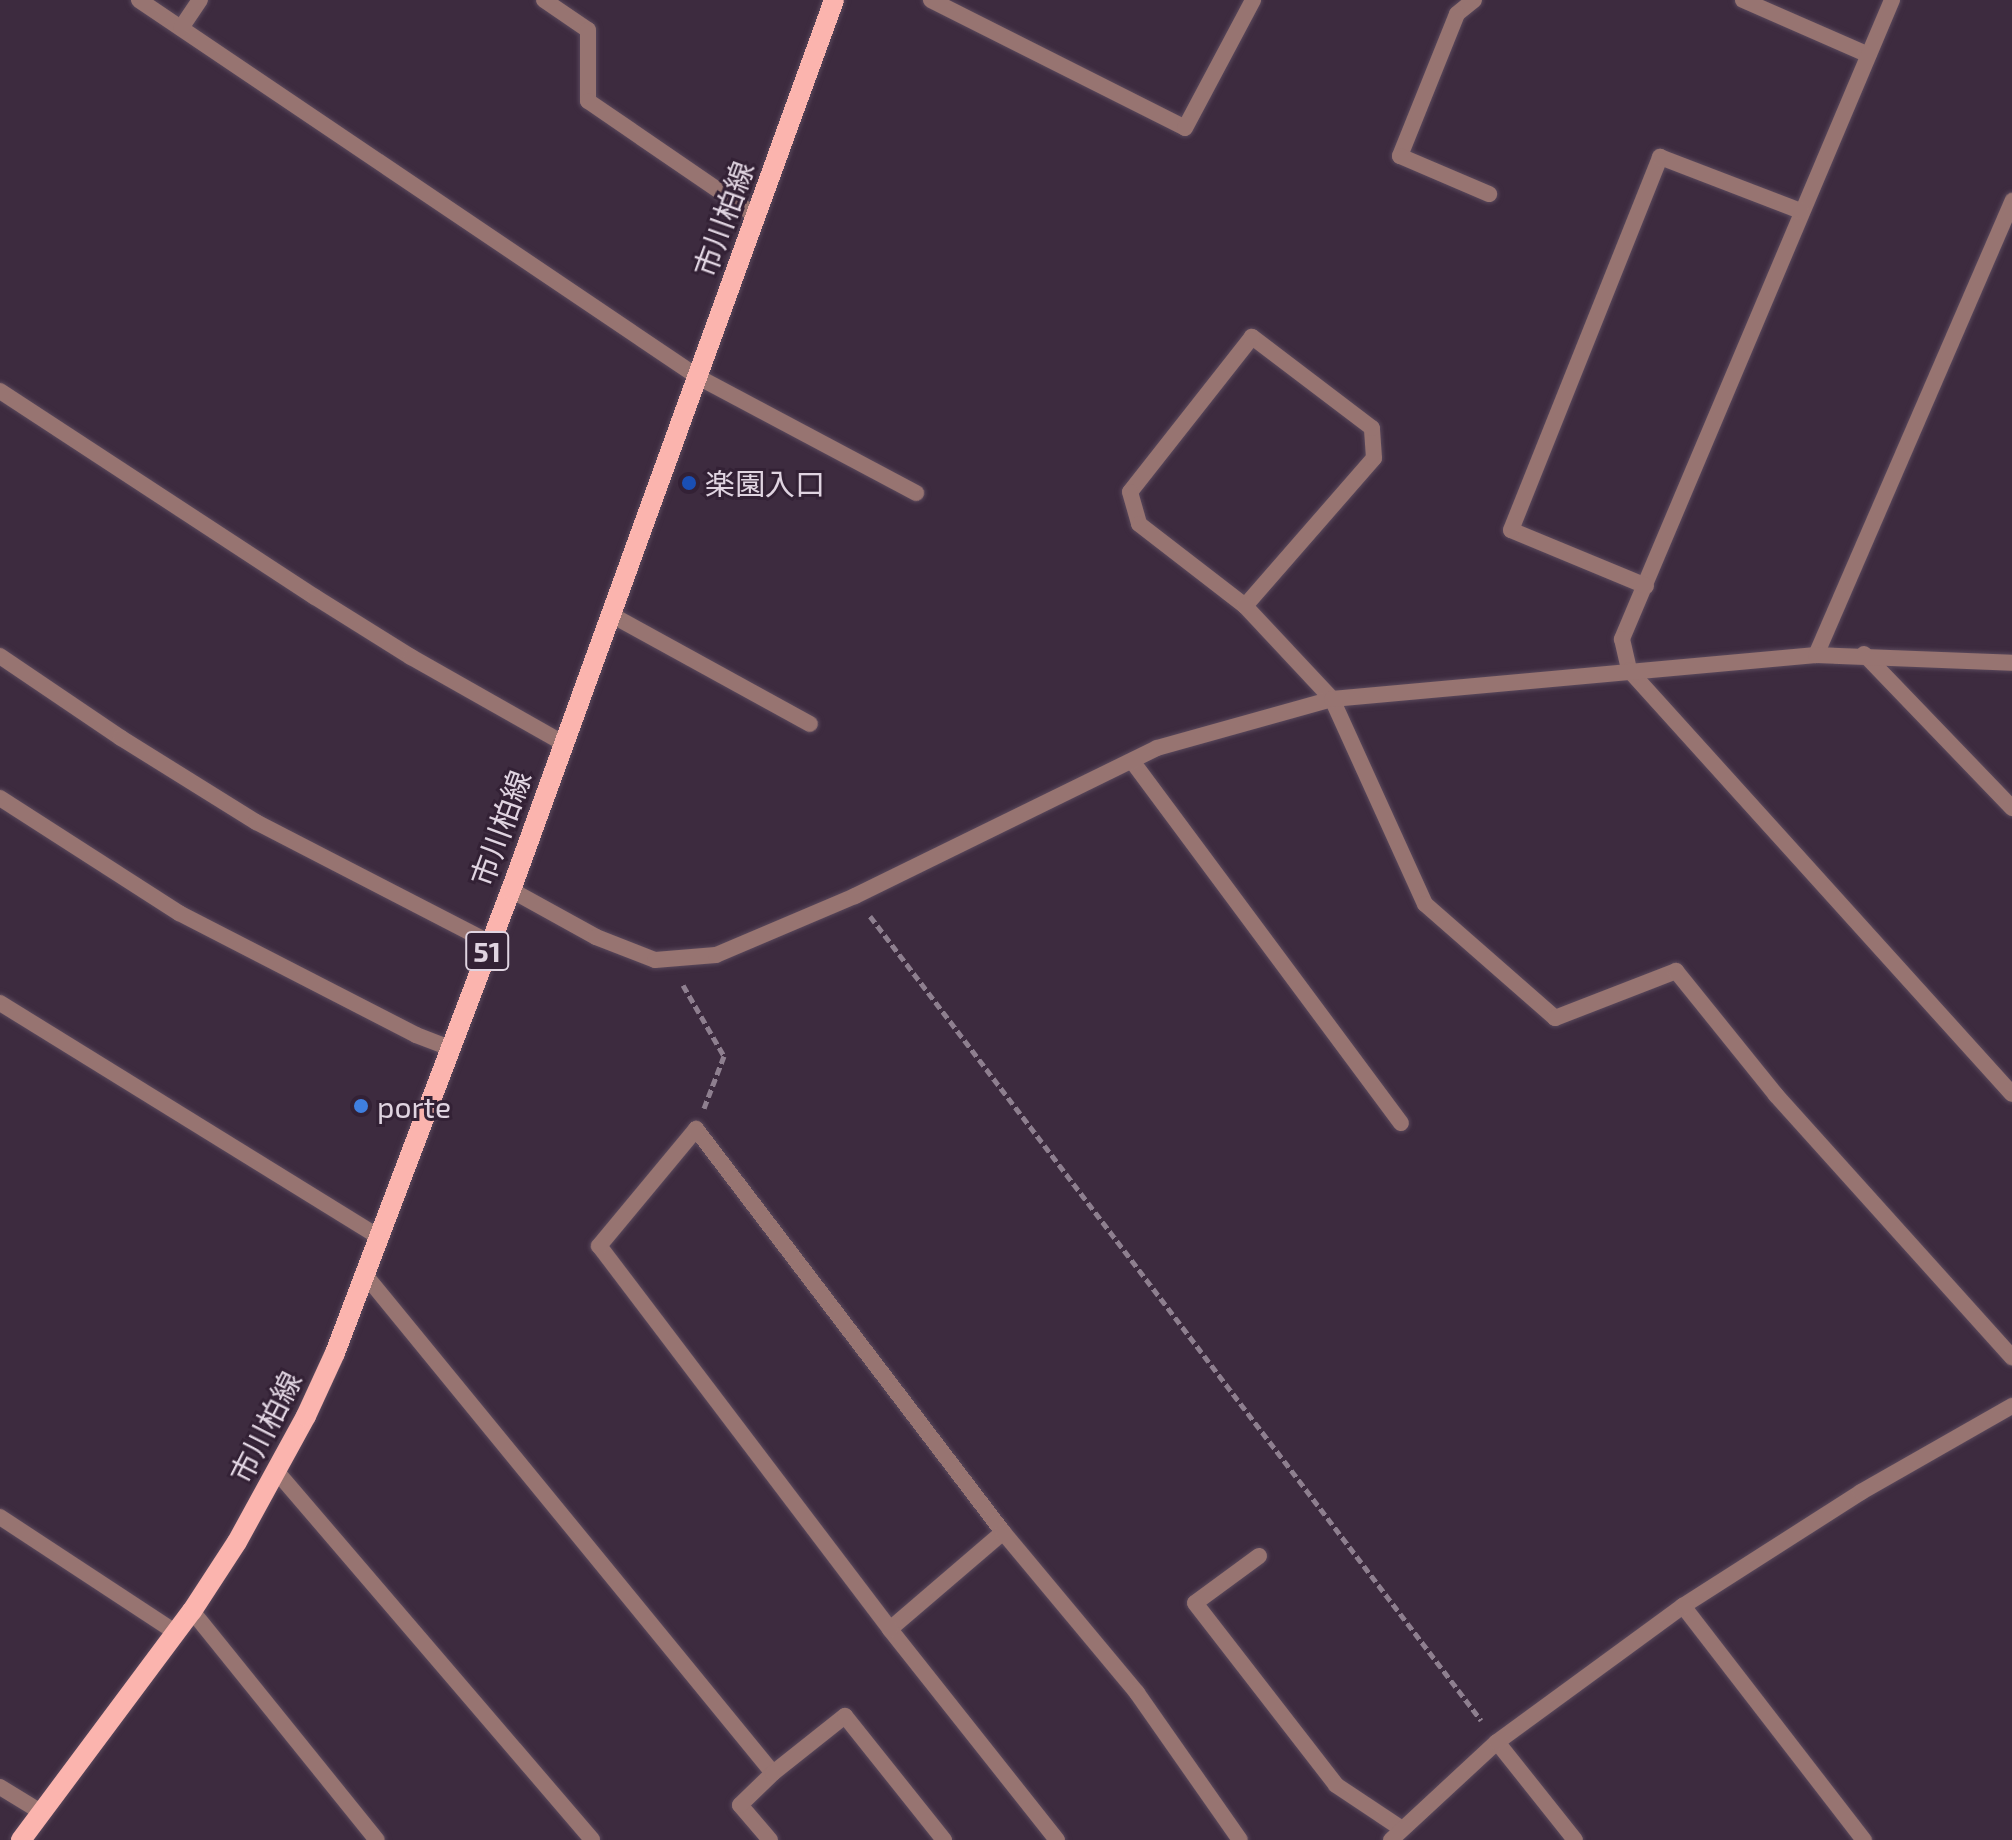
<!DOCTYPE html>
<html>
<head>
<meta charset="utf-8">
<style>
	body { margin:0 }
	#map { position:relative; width:2012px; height:1840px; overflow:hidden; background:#3d2b3f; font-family:"Exo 2","Noto Sans JP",sans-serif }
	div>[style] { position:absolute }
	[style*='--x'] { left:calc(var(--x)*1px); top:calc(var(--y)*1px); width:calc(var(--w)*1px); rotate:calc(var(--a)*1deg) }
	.path>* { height:5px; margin-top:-2.5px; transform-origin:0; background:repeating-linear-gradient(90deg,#8e7f8f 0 8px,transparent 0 12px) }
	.roads { filter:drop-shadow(0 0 2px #5a495c) drop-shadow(0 0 2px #5a495c) }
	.service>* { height:16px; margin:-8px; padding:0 8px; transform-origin:8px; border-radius:8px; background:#977471 }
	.minor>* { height:16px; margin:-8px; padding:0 8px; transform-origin:8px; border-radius:8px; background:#977471 }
	.tertiary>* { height:16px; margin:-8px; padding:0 8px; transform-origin:8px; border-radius:8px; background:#977471 }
	.primary>* { height:20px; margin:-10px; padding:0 10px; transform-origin:10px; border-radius:10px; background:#fbb4ae }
	.dots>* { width:22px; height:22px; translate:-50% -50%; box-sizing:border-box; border:4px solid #332135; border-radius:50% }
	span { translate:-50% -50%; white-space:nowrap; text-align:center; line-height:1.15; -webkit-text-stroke:6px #332135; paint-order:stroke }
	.shield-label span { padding:2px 6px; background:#332135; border:2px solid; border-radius:6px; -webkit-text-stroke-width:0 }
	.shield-label { font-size:28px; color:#e0d4e1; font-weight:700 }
	.street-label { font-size:30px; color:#e0d4e1 }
	.poi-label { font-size:30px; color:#e0d4e1 }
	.left { translate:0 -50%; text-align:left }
</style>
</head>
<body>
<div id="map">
	<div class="path">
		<i style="--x:870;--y:916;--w:1010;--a:52.77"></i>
		<i style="--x:683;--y:985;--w:82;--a:60"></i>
		<i style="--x:724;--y:1056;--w:56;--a:111"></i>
	</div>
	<div class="roads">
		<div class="service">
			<i style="--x:1743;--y:0;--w:137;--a:23.6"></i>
			<i style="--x:0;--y:391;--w:376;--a:33.2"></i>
			<i style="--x:315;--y:597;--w:113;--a:32"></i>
			<i style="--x:411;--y:657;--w:175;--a:29.5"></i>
			<i style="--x:610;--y:614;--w:228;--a:28.8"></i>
			<i style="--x:0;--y:656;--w:146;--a:34.1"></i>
			<i style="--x:121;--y:738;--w:159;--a:31.9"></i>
			<i style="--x:256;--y:822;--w:263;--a:27.3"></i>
			<i style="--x:0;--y:798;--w:213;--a:32.7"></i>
			<i style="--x:179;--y:913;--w:267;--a:27.2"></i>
			<i style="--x:416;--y:1035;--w:36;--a:21"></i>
		</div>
		<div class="minor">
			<i style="--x:139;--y:0;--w:674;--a:34"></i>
			<i style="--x:698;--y:377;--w:247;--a:28"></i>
			<i style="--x:544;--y:0;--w:53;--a:34.3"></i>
			<i style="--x:588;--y:30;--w:71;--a:90"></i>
			<i style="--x:588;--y:101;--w:204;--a:34.4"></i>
			<i style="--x:931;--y:0;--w:284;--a:26.7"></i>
			<i style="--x:1185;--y:128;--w:145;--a:-62"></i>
			<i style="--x:1474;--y:0;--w:22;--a:141"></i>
			<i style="--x:1457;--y:14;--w:153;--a:111.9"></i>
			<i style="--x:1400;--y:156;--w:97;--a:23.1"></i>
			<i style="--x:1892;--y:0;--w:694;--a:112.91"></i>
			<i style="--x:1622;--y:639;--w:32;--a:77"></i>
			<i style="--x:1629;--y:670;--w:571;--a:47.91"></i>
			<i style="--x:181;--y:28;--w:34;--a:-56"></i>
			<i style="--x:1646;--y:586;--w:146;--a:-157.5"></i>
			<i style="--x:1511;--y:530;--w:402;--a:-68.2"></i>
			<i style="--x:1660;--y:157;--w:151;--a:21"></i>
			<i style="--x:1245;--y:606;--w:196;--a:-48.9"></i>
			<i style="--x:1374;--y:458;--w:30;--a:-94"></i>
			<i style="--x:1372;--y:428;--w:151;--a:-142.8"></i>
			<i style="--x:1252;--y:337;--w:197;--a:128.2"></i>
			<i style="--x:1130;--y:492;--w:33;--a:74"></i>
			<i style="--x:1139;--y:524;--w:134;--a:37.7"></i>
			<i style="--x:1245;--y:606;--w:127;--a:46.9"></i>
			<i style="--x:1332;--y:699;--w:225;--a:65.6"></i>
			<i style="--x:1425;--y:904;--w:173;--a:41.2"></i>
			<i style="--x:1555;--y:1018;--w:130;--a:-21.2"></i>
			<i style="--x:1676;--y:971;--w:159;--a:51.1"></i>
			<i style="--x:1776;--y:1095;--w:353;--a:48"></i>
			<i style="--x:1864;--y:654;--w:214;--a:46.1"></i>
			<i style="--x:1816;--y:655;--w:495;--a:-66.6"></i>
			<i style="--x:1132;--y:761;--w:451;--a:53.4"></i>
			<i style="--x:0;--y:1003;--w:445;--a:31.7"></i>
			<i style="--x:366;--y:1276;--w:642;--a:50.69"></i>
			<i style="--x:277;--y:1472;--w:484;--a:49.4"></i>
			<i style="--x:0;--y:1517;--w:209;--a:33.3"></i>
			<i style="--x:1259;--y:1556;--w:79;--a:143.7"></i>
			<i style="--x:1195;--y:1603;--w:230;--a:52.2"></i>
			<i style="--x:1336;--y:1785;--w:79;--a:33.7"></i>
			<i style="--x:1683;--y:1606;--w:296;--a:52.3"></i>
			<i style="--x:192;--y:1611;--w:294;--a:51.1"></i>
			<i style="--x:890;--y:1629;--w:149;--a:-40.6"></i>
			<i style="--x:1497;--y:1742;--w:125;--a:51.5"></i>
			<i style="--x:0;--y:1787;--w:48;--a:31.4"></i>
			<i style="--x:770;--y:1840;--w:46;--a:-130.6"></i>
			<i style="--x:740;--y:1805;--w:46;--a:-44.1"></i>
			<i style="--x:773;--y:1773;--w:92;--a:-38.4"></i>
			<i style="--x:845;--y:1716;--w:159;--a:51.4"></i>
			<i style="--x:1057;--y:1840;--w:269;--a:-128.4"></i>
			<i style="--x:890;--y:1629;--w:481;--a:-127.2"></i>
			<i style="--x:599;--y:1246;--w:152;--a:-50.3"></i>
			<i style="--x:696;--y:1129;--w:507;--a:52.7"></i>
			<i style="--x:1003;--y:1532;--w:209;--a:50.2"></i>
			<i style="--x:1137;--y:1693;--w:179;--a:55"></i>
		</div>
		<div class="tertiary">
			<i style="--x:511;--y:890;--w:97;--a:28.9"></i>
			<i style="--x:596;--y:937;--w:63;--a:21.3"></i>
			<i style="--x:655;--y:960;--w:61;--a:-4.7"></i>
			<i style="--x:716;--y:955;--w:151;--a:-23"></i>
			<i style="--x:855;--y:896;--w:336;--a:-26.1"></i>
			<i style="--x:1157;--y:748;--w:182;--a:-15.6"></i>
			<i style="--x:1332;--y:699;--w:486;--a:-5.2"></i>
			<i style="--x:1816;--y:655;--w:196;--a:2.3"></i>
			<i style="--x:1391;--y:1840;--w:144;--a:-42.8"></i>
			<i style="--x:1497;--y:1742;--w:230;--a:-36.2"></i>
			<i style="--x:1683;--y:1606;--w:211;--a:-32.6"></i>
			<i style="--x:1861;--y:1492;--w:174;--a:-29.7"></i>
		</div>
		<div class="primary">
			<i style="--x:21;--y:1840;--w:286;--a:-53.3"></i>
			<i style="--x:192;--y:1611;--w:82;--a:-56.9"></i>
			<i style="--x:237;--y:1542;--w:144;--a:-61.3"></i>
			<i style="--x:306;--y:1416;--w:69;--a:-65.3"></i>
			<i style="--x:335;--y:1353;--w:495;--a:-69.2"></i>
			<i style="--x:511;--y:890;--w:947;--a:-70.05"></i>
		</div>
	</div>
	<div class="dots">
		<i style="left:689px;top:483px;background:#1a4fb4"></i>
		<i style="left:361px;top:1106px;background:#3f7fe0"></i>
	</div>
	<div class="shield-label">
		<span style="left:487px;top:951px">51</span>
	</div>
	<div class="street-label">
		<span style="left:723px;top:219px;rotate:-70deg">市川柏線</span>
		<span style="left:500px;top:828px;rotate:-70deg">市川柏線</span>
		<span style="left:265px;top:1427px;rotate:-63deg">市川柏線</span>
	</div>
	<div class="poi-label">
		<span class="left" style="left:705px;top:483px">楽園入口</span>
		<span class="left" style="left:377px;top:1106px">porte</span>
	</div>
</div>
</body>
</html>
